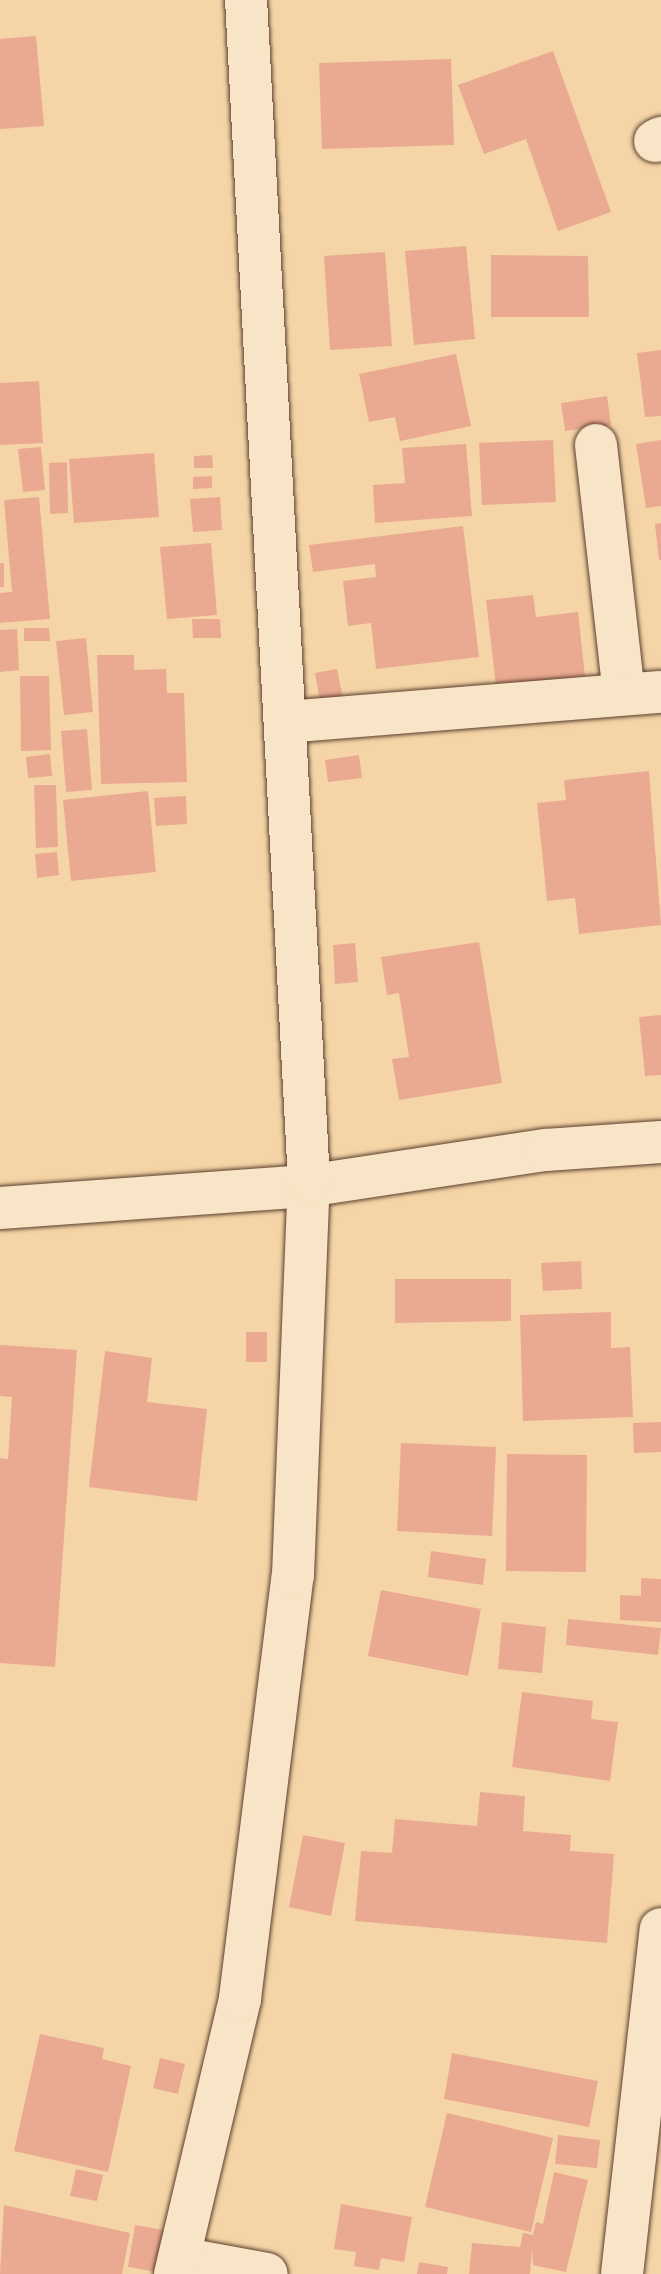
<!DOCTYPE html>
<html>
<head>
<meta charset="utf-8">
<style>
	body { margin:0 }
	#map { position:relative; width:661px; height:2274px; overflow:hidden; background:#f5d5a7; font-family:"IM FELL English",serif }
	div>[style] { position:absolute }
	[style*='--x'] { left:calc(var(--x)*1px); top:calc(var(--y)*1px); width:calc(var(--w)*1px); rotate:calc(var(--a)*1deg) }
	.building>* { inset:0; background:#eaaa91 }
	.roads { filter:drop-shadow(0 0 2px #5b3f2e) drop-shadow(0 0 2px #5b3f2e) }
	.street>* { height:42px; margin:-21px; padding:0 21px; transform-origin:21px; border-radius:21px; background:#f8e4c6 }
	span { translate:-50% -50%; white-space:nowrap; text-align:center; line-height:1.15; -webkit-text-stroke:7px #f8e4c6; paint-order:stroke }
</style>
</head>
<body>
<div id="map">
	<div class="building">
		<i style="clip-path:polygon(36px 36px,44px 126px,0 129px,0 39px)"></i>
		<i style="clip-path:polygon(553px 51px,611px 212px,558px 231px,526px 139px,484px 154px,458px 85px)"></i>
		<i style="clip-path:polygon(451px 59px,454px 145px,322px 149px,319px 63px)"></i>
		<i style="clip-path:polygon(466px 246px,475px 339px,414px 345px,405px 251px)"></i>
		<i style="clip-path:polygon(385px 252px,392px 346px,330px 350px,324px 256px)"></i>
		<i style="clip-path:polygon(491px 255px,588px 256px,589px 317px,491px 317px)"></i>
		<i style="clip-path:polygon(661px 350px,661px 416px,645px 417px,637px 353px)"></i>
		<i style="clip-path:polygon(456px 354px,471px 426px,400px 441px,395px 417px,369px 422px,359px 374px)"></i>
		<i style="clip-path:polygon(39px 381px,43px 443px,0 445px,0 383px)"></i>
		<i style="clip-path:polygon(607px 396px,611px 425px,565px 431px,561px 403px)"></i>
		<i style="clip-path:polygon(553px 440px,556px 502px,482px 505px,479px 443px)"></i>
		<i style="clip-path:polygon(661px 440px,661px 506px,646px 508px,636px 444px)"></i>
		<i style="clip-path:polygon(466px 444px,472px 516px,375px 523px,373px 485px,405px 483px,402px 448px)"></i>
		<i style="clip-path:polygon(41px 447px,45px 490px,23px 492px,18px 449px)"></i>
		<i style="clip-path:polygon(154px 453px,159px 517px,74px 523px,69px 459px)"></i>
		<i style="clip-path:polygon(212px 455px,213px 468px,194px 468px,194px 456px)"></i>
		<i style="clip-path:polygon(67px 462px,68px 513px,50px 514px,49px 463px)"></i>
		<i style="clip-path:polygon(212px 476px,212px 488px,193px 489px,193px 477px)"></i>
		<i style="clip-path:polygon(39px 497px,50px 619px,0 623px,0 593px,12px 592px,4px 500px)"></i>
		<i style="clip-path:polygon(220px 497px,222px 530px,193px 532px,190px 499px)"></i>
		<i style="clip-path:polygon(661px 523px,661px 560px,659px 560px,655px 524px)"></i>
		<i style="clip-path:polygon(463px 526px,479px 657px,376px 669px,371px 623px,348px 626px,343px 581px,376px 577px,375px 564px,313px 572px,309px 545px)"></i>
		<i style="clip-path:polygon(211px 543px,217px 615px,167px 619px,160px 547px)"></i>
		<i style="clip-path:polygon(0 563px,4px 563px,4px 587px,0 587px)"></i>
		<i style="clip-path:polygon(533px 595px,536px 617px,578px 612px,585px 676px,496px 686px,486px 600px)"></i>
		<i style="clip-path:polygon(192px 619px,220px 619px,221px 638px,193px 638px)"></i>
		<i style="clip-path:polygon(24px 628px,49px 628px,50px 641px,24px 641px)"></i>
		<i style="clip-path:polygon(17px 629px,19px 670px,0 672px,0 630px)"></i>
		<i style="clip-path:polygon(86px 638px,93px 712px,64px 715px,56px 641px)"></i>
		<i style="clip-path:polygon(97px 655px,134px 655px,134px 670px,166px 669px,167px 693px,184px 693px,187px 782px,101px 784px)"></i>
		<i style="clip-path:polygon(337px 669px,344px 703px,321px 707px,315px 673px)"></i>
		<i style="clip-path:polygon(20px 676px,49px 676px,51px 750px,21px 751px)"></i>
		<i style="clip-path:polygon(87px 729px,92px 790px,66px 792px,61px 731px)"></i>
		<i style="clip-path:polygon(50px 754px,52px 776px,28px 778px,26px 757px)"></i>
		<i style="clip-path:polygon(359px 755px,362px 778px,328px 782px,325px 760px)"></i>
		<i style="clip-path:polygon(649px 771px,661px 925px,579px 934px,575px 898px,547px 901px,537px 803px,566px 800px,564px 780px)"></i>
		<i style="clip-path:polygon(34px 785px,56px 785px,58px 847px,36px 848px)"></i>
		<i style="clip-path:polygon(148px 791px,156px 872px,71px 881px,63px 800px)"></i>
		<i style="clip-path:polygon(186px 796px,187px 824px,156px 826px,154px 798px)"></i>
		<i style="clip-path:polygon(57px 852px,59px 875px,37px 878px,35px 854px)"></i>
		<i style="clip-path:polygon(479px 942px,502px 1083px,399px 1100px,392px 1059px,409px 1057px,399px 993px,387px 995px,381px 957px)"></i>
		<i style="clip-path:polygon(355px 943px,358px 982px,335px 984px,333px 945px)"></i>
		<i style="clip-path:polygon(661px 1015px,661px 1075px,645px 1076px,639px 1017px)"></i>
		<i style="clip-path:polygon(581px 1261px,582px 1289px,543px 1291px,541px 1263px)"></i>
		<i style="clip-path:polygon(395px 1279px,511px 1279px,511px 1321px,395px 1323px)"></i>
		<i style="clip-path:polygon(611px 1312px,611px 1348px,630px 1347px,633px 1417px,523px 1421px,520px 1315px)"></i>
		<i style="clip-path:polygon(246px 1332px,267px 1332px,267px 1362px,246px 1362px)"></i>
		<i style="clip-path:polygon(0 1345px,77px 1350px,55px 1667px,0 1663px,0 1458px,8px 1459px,12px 1397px,0 1396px)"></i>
		<i style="clip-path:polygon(105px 1351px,152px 1358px,147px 1402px,207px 1409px,197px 1501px,89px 1487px)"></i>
		<i style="clip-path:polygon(661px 1422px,661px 1452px,634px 1453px,633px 1423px)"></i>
		<i style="clip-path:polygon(401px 1443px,496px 1447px,492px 1536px,397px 1531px)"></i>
		<i style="clip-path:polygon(507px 1454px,587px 1455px,586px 1572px,506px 1571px)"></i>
		<i style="clip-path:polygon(431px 1551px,486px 1559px,483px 1585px,428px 1577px)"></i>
		<i style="clip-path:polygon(641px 1578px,661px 1579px,661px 1622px,620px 1620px,620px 1595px,641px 1596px)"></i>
		<i style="clip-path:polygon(381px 1590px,481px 1609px,468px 1676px,368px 1656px)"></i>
		<i style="clip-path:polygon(568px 1619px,661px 1628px,658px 1655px,566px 1645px)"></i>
		<i style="clip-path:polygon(502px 1622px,546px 1627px,542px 1673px,498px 1669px)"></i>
		<i style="clip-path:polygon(522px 1692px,593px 1701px,591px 1719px,618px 1722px,610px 1781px,512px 1767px)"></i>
		<i style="clip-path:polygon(480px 1792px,525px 1796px,523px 1831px,571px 1835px,570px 1851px,614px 1854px,607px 1943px,355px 1921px,361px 1851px,392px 1853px,395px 1819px,477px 1826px)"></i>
		<i style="clip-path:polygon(303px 1835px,345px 1843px,331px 1916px,289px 1907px)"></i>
		<i style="clip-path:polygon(40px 2034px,104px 2048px,102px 2059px,131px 2066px,108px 2172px,14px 2151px)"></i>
		<i style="clip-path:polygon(452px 2053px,598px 2081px,589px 2127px,444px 2099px)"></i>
		<i style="clip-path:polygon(160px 2058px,185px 2064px,178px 2094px,153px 2088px)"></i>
		<i style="clip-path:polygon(447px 2113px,553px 2138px,531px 2232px,425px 2207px)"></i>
		<i style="clip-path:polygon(558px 2135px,600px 2140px,597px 2168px,555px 2164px)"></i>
		<i style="clip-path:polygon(76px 2169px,103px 2175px,97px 2201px,70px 2196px)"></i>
		<i style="clip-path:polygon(554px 2172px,588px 2180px,566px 2272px,533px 2265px,532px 2249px,530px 2274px,469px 2274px,472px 2243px,520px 2247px,523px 2233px,533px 2235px,536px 2222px,543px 2224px)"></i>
		<i style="clip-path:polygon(341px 2204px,412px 2217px,404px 2262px,381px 2258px,379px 2270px,354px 2266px,356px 2252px,334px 2249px)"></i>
		<i style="clip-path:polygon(4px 2205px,130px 2233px,122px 2274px,0 2274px)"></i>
		<i style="clip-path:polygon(135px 2225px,170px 2231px,163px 2273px,128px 2267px)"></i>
		<i style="clip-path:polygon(419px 2262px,448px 2267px,447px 2274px,417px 2274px)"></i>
	</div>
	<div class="roads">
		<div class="street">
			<i style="--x:655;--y:141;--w:7;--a:-27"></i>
			<i style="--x:596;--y:445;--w:250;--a:83.6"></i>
			<i style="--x:286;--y:722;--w:376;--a:-4.6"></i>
			<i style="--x:0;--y:1208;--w:308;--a:-4.1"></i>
			<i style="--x:307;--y:1186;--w:242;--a:-8.6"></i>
			<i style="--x:546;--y:1150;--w:115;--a:-4"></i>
			<i style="--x:179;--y:2258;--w:89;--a:10.3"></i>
			<i style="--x:175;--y:2274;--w:284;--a:-76.7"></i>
			<i style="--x:240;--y:1998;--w:426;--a:-82.9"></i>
			<i style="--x:293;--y:1575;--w:394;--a:-87.7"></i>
			<i style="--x:309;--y:1181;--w:1183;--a:-93.05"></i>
			<i style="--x:622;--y:2274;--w:347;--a:-83.6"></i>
		</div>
	</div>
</div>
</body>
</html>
